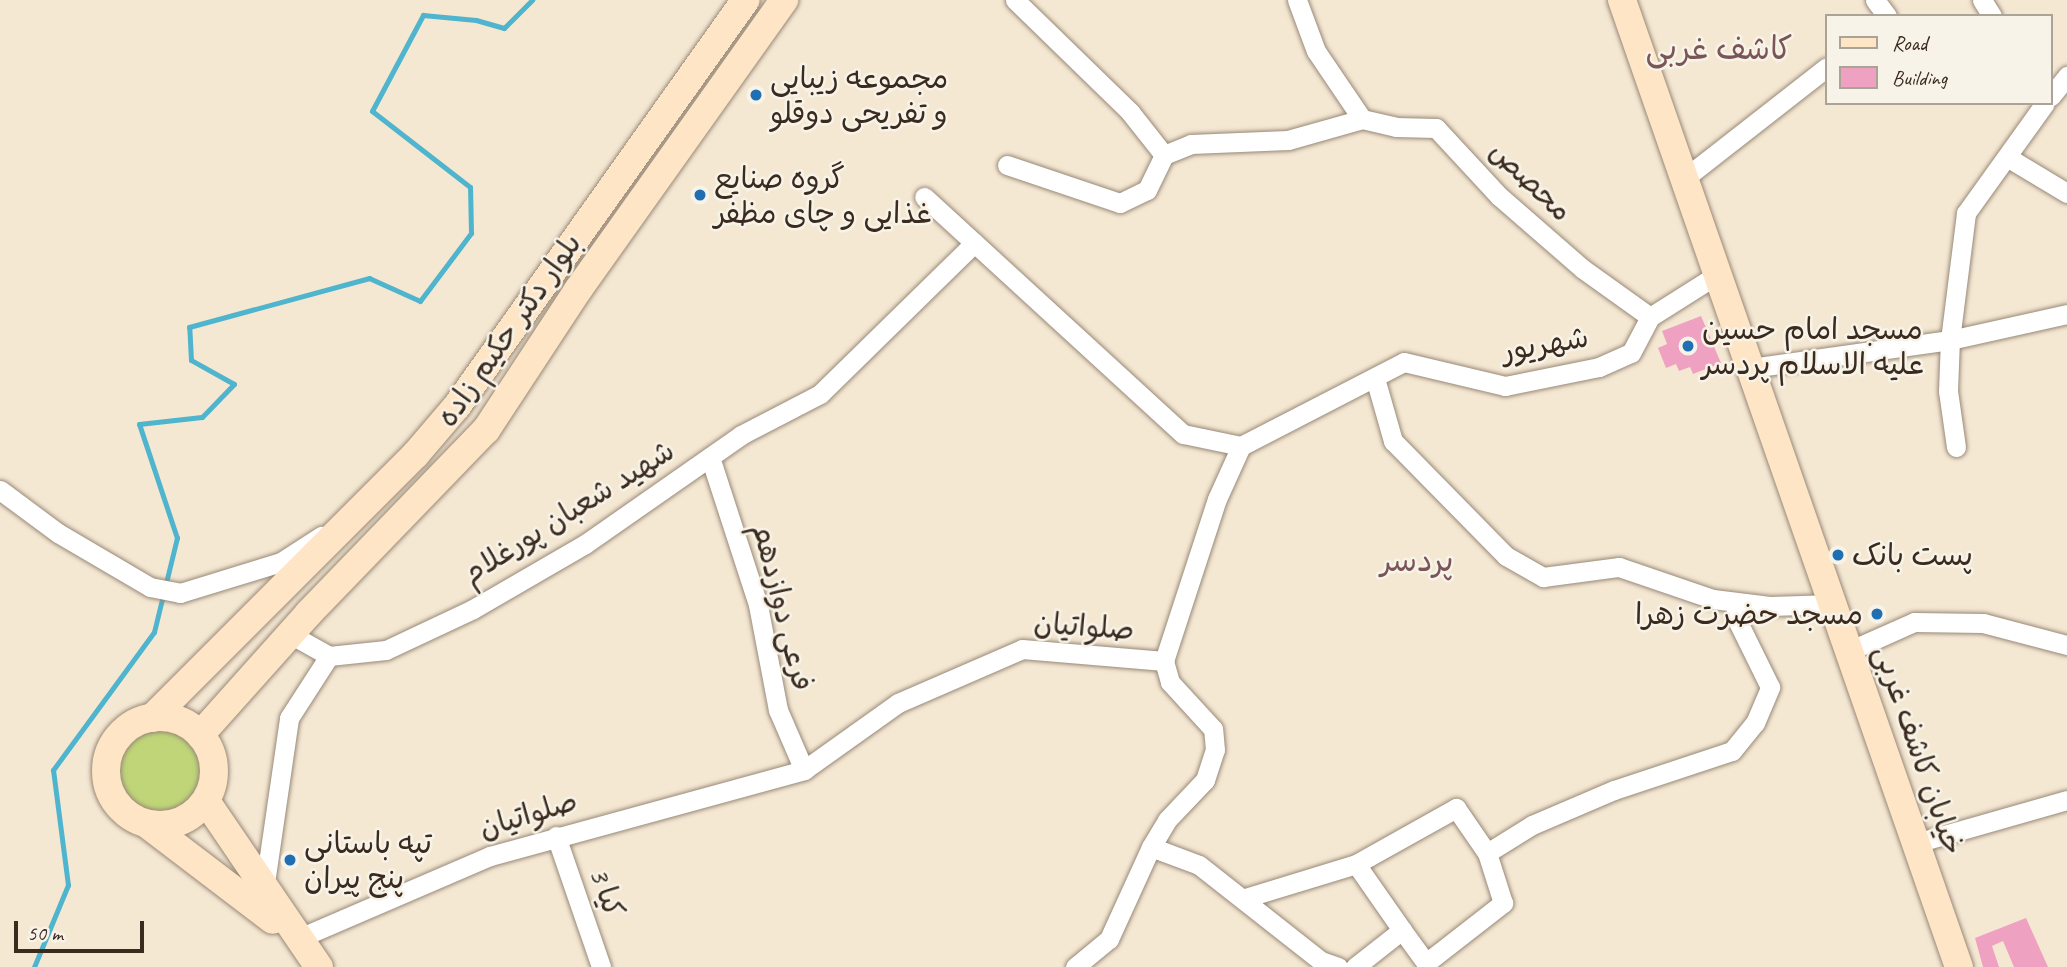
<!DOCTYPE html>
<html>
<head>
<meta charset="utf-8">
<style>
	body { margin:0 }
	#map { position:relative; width:2067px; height:967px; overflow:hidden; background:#f5e8d3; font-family:Caveat,"Playpen Sans Arabic",sans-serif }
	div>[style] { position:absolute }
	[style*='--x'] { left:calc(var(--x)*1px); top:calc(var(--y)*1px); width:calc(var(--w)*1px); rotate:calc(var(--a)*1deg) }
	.green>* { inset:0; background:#bfd578 }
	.round { border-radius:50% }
	.stream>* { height:5px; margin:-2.5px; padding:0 2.5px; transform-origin:2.5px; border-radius:2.5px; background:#4fb4cd }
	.building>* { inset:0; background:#eea1c1 }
	.roads { filter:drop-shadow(0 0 2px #988978) drop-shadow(0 0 2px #988978) }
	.street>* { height:19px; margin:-9.5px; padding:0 9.5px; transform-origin:9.5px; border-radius:9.5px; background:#fff }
	.secondary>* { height:28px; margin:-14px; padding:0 14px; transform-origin:14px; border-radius:14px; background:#fee5c5 }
	.secondary>.ring { margin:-14px; padding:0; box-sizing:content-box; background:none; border:28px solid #fee5c5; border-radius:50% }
	.dots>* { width:19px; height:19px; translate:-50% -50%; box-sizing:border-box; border:4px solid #f7f3e8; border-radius:50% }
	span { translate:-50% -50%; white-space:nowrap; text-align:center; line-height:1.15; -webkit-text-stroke:5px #f7f3e8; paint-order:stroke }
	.poi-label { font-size:30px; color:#3b2a1e }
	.left { translate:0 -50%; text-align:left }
	.right { translate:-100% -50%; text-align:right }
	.street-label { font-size:30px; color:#3b2a1e }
	.neighbourhood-label { font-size:32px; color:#7a5457 }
	.legend { position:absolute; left:1825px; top:14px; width:228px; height:91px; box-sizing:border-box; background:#f7f3e8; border:2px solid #aca397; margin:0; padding:9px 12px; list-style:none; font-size:21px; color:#3b2a1e }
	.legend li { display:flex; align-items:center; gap:14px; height:35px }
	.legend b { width:35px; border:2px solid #aca397 }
	.scale { position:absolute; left:14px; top:921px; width:130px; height:32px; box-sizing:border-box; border:4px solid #3b2a1e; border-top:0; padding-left:9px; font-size:21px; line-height:24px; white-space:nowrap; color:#3b2a1e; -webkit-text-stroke:5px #f7f3e8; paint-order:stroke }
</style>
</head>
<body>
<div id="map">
	<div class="green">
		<i class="round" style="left:113px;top:725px;width:94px;height:94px"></i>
	</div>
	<div class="stream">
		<i style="--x:34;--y:967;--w:89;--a:-67.5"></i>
		<i style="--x:68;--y:885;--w:116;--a:-97.4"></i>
		<i style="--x:53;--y:770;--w:171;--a:-53.8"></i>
		<i style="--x:154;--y:632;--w:97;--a:-76.3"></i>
		<i style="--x:177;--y:538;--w:120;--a:-108.4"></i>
		<i style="--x:139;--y:424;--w:63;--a:-6.3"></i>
		<i style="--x:202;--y:417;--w:46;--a:-45.9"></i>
		<i style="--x:234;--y:384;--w:49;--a:-150.8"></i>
		<i style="--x:191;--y:360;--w:33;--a:-93"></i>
		<i style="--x:189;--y:327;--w:187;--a:-15.2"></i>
		<i style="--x:369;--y:278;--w:56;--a:24.3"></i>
		<i style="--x:420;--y:301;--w:85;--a:-53.1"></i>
		<i style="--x:471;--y:233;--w:46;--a:-91.2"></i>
		<i style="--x:470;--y:187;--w:124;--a:-142.2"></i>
		<i style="--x:372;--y:111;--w:109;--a:-62"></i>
		<i style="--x:423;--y:15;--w:53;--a:5.4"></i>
		<i style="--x:476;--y:20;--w:29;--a:16"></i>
		<i style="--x:504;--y:28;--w:40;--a:-45"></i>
	</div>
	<div class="building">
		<i style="clip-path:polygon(1701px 316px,1721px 363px,1693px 374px,1690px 367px,1679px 371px,1676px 364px,1666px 368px,1658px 348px,1667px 344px,1662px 331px)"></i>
		<i style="clip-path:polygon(2026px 918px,2048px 967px,2014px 967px,2003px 941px,1992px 946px,1999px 967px,1983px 967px,1975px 938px)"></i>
	</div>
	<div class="roads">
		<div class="street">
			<i style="--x:1015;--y:0;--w:161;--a:44.2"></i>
			<i style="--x:1130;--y:112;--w:55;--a:51.7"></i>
			<i style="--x:1297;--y:0;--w:54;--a:69.6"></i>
			<i style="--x:1316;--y:51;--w:82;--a:55.9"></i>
			<i style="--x:1875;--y:0;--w:20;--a:53"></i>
			<i style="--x:1982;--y:0;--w:19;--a:58"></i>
			<i style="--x:2051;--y:96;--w:26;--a:-51"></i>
			<i style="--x:2007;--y:157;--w:70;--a:31"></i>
			<i style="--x:1007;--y:165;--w:119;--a:18.6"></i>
			<i style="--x:1120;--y:203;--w:30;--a:-26"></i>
			<i style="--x:1147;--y:190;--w:39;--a:-64"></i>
			<i style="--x:1164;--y:155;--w:29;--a:-22"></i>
			<i style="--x:1191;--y:144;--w:97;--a:-2.4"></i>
			<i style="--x:1288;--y:140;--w:77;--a:-15.8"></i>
			<i style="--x:1362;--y:119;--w:35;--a:13"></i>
			<i style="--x:1396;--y:127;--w:40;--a:1.4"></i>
			<i style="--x:1436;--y:128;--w:93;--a:47.2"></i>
			<i style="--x:1499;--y:196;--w:111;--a:41"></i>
			<i style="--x:1583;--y:269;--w:82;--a:35.6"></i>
			<i style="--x:1685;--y:178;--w:180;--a:-38"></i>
			<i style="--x:1751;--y:368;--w:201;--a:-8"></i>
			<i style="--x:1950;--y:340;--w:120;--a:-12.5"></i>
			<i style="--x:1375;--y:378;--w:66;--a:74.1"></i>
			<i style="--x:1393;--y:441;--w:161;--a:45.5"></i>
			<i style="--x:1506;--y:556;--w:43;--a:29.6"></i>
			<i style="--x:1543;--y:577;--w:77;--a:-7.5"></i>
			<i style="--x:1619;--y:567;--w:99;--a:18.8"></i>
			<i style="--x:1713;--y:599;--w:57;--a:7"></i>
			<i style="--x:1770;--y:606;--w:63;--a:-1.8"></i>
			<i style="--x:1241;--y:446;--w:183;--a:-27.3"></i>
			<i style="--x:1404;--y:362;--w:104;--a:13.4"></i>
			<i style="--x:1505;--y:386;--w:96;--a:-11.4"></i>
			<i style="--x:1599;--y:367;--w:35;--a:-24"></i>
			<i style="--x:1631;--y:353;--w:41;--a:-62.2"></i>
			<i style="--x:1650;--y:317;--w:80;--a:-32.3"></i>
			<i style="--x:1956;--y:447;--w:57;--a:-98.1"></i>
			<i style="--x:1948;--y:391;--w:51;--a:-87.8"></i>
			<i style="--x:1950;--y:340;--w:128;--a:-82.8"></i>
			<i style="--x:1966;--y:213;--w:135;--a:-54.3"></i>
			<i style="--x:710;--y:457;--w:156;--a:72"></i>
			<i style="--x:758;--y:605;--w:107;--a:79.2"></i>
			<i style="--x:778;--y:710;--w:65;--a:66.6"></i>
			<i style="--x:0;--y:490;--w:72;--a:36.6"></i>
			<i style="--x:58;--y:533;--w:107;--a:30.4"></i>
			<i style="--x:150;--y:587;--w:31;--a:11"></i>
			<i style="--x:180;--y:593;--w:106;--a:-17.1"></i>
			<i style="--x:281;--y:562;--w:48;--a:-33"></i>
			<i style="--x:290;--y:634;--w:45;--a:29.4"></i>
			<i style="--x:1849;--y:651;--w:71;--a:-24"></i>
			<i style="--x:1914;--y:622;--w:69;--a:0.8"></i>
			<i style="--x:1983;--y:623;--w:87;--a:14.7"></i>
			<i style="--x:329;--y:656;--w:57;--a:-6"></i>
			<i style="--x:386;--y:650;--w:96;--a:-25.2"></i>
			<i style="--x:473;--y:609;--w:129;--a:-30.1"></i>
			<i style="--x:585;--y:544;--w:190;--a:-34.9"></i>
			<i style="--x:741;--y:435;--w:89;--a:-27.4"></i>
			<i style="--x:820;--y:394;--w:216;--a:-44.4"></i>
			<i style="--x:556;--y:836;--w:139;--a:71"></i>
			<i style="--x:1916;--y:843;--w:157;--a:-15.9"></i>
			<i style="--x:1151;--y:847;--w:51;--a:20.6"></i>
			<i style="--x:1199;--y:865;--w:155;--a:38.2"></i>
			<i style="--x:1321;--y:961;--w:18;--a:19"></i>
			<i style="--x:264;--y:890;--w:174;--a:-81.7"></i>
			<i style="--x:289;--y:718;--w:74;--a:-57.2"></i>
			<i style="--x:1245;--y:898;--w:116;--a:-17"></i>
			<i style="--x:1402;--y:930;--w:41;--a:54"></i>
			<i style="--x:1426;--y:963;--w:98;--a:-37.9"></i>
			<i style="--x:1503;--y:903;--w:52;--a:-107.7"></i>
			<i style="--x:297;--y:939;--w:210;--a:-23.3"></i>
			<i style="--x:490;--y:856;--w:326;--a:-15.3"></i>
			<i style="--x:804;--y:770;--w:115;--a:-35.5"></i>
			<i style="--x:898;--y:703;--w:135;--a:-23.5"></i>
			<i style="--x:1022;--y:649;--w:143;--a:4.8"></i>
			<i style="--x:1164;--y:661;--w:170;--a:-71.9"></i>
			<i style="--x:1217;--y:499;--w:58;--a:-65.6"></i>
			<i style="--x:1241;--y:446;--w:59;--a:-168.3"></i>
			<i style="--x:1183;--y:434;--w:351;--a:-137.5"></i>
			<i style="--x:1075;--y:967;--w:44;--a:-39.5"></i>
			<i style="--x:1109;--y:939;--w:101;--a:-65.5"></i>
			<i style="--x:1151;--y:847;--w:31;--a:-59"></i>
			<i style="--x:1167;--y:820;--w:55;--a:-46.5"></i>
			<i style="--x:1205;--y:780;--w:32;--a:-72"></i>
			<i style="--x:1215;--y:750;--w:21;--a:-95"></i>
			<i style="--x:1213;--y:729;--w:64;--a:-132.5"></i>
			<i style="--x:1170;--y:682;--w:22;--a:-106"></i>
			<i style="--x:1355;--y:967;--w:60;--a:-38.2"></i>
			<i style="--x:1402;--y:930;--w:80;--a:-124.9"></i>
			<i style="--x:1356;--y:864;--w:115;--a:-29.2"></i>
			<i style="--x:1456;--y:808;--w:55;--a:55.4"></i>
			<i style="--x:1487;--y:853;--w:53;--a:-31.9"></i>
			<i style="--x:1532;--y:825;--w:89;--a:-23.1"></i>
			<i style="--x:1614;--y:790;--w:124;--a:-18.3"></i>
			<i style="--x:1732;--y:751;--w:36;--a:-51"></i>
			<i style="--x:1755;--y:723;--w:39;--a:-67"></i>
			<i style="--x:1770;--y:687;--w:75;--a:-116.2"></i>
			<i style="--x:1737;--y:620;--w:18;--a:-96"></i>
		</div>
		<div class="secondary">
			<i style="--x:1622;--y:0;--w:1024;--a:70.79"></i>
			<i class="ring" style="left:106px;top:717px;width:80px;height:80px"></i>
			<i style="--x:152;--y:718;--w:373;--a:-45"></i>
			<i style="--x:416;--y:454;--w:63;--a:-49.5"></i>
			<i style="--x:457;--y:406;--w:498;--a:-54.6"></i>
			<i style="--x:200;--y:735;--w:164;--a:-48.2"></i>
			<i style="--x:309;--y:613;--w:255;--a:-46"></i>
			<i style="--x:486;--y:430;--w:168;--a:-56.7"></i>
			<i style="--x:578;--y:290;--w:356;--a:-54.6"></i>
			<i style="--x:206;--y:801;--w:201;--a:55.8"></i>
			<i style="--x:147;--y:824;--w:158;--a:37.3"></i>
		</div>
	</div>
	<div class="dots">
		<i style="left:756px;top:95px;background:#1f6fb2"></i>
		<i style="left:700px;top:195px;background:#1f6fb2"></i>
		<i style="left:1688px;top:346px;background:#1f6fb2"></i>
		<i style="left:1838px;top:555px;background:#1f6fb2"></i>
		<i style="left:1877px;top:614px;background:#1f6fb2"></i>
		<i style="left:290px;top:860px;background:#1f6fb2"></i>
	</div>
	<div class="poi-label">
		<span class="left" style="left:770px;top:95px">مجموعه زیبایی<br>و تفریحی دوقلو</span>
		<span class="left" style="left:714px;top:195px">گروه صنایع<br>غذایی و چای مظفر</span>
		<span class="left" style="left:1702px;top:346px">مسجد امام حسین<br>علیه الاسلام پردسر</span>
		<span class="left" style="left:1852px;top:555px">پست بانک</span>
		<span class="right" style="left:1863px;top:614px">مسجد حضرت زهرا</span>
		<span class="left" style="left:304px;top:860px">تپه باستانی<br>پنج پیران</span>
	</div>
	<div class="street-label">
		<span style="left:1531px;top:181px;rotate:44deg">محصص</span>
		<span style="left:509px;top:330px;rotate:-55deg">بلوار دکتر حکیم زاده</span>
		<span style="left:1545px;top:344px;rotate:-10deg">شهریور</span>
		<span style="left:568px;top:512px;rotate:-32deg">شهید شعبان پورغلام</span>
		<span style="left:783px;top:607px;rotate:76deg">فرعی دوازدهم</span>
		<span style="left:1084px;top:626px;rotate:4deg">صلواتیان</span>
		<span style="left:1919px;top:750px;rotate:71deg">خیابان کاشف غربی</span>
		<span style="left:528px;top:814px;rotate:-17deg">صلواتیان</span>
		<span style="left:607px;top:892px;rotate:71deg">کیا 3</span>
	</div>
	<div class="neighbourhood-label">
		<span style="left:1719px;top:49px">کاشف غربی</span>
		<span style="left:1417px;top:561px">پردسر</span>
	</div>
	<ul class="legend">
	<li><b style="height:9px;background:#fee5c5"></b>Road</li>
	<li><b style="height:19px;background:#eea1c1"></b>Building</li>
	</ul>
	<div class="scale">50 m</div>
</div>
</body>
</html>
